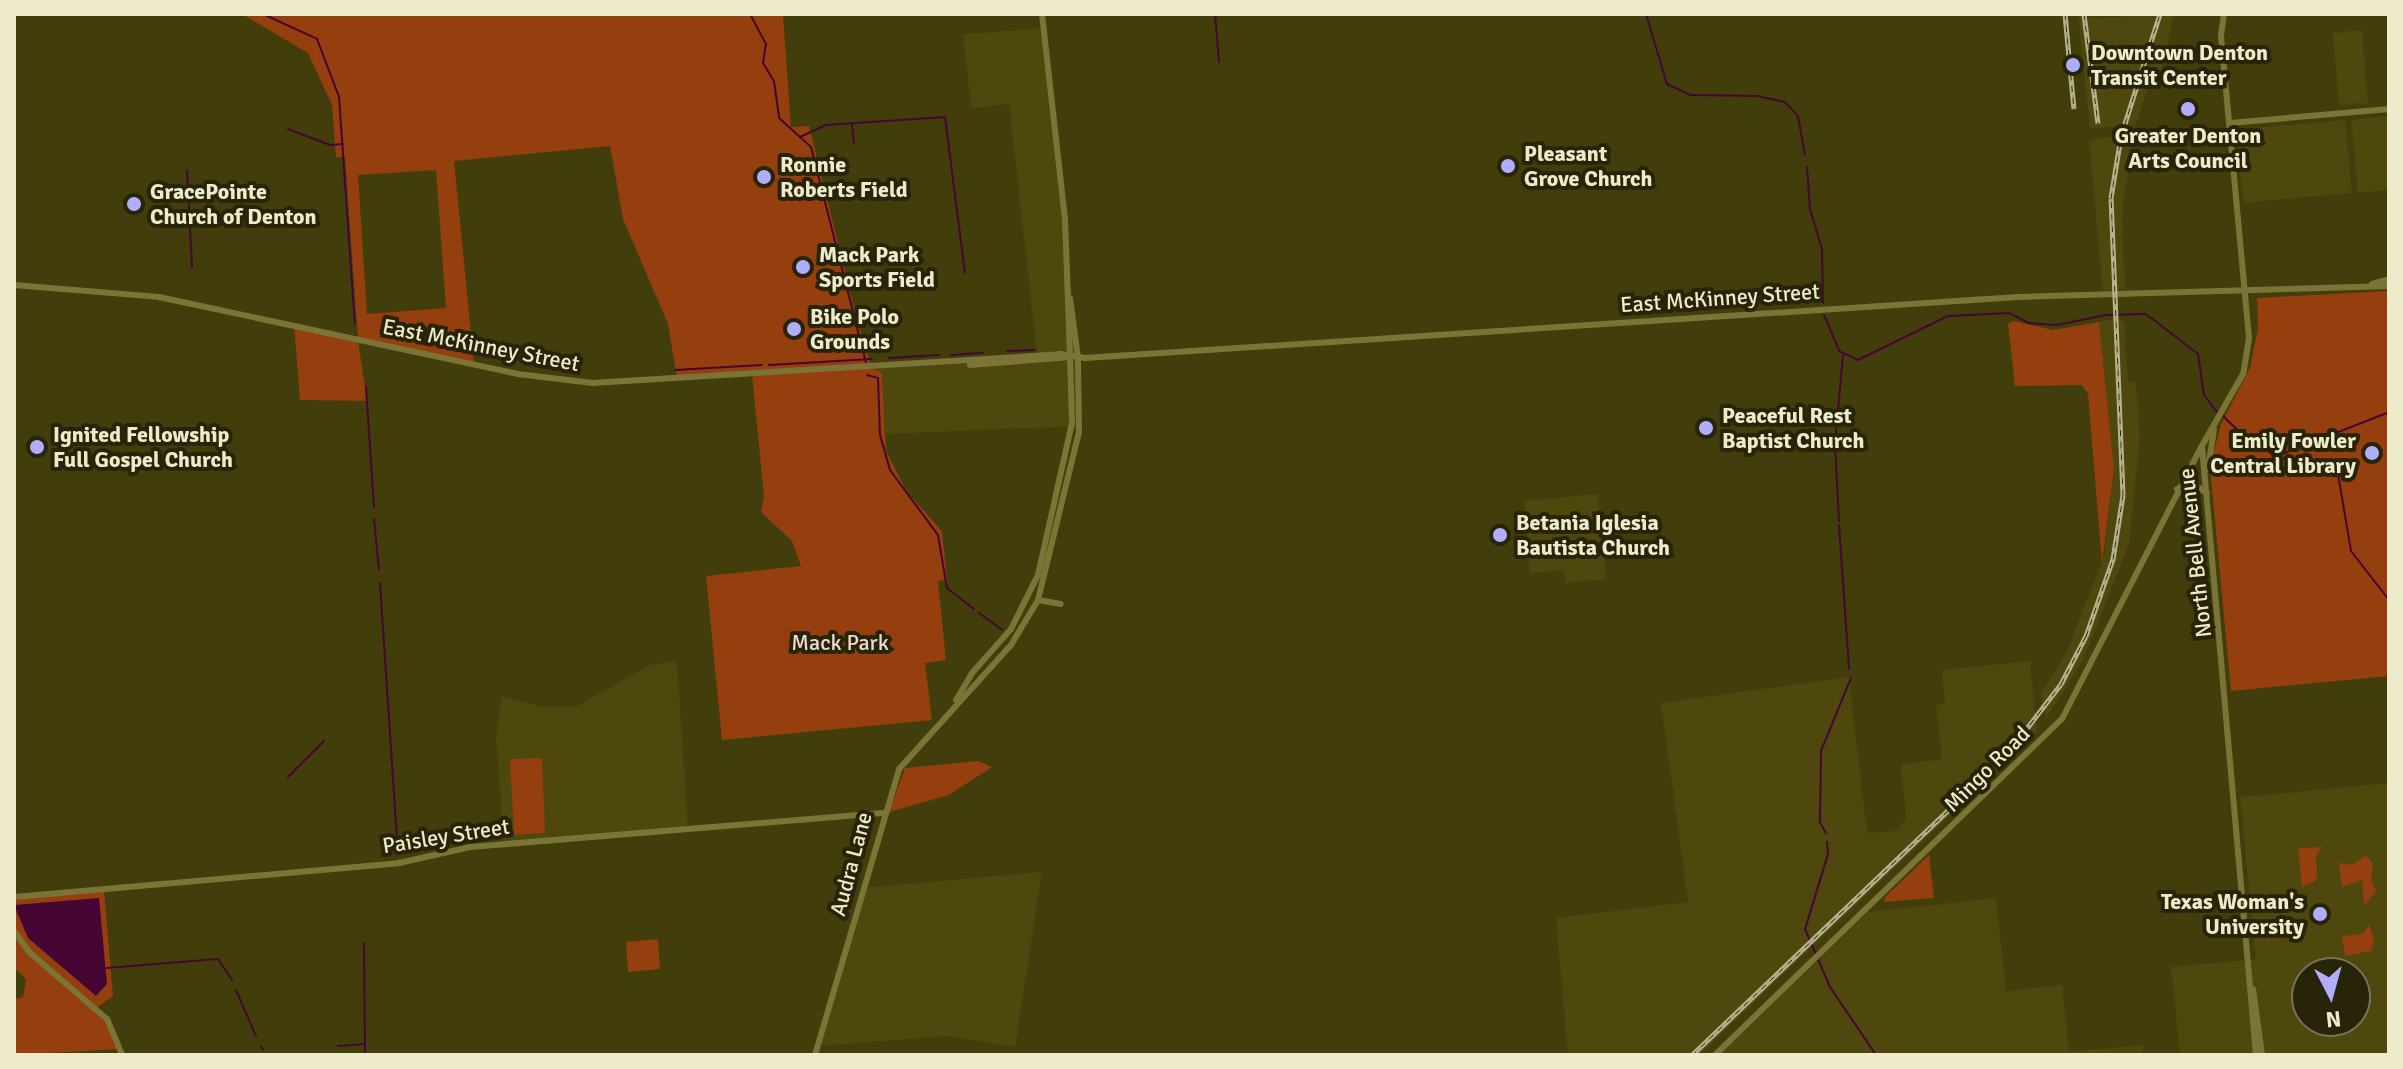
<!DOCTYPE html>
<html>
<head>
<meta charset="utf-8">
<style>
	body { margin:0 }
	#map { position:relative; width:2403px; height:1069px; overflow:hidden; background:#423e0b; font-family:Signika,sans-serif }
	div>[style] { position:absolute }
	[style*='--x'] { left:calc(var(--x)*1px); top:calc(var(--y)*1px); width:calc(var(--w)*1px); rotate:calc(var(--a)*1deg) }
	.built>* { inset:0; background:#4e480e }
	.green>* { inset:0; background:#953e0e }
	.water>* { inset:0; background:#460633 }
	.stream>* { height:2px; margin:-1px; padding:0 1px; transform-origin:1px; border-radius:1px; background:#460633 }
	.tertiary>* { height:6px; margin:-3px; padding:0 3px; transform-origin:3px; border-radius:3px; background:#7a7536 }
	.secondary>* { height:6px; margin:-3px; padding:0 3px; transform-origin:3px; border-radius:3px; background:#7a7536 }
	.rail>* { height:5px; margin-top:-2.5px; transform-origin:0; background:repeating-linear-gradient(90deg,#27240a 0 6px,#b7b58e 0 12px); box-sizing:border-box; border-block:2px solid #b7b58e }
	.dots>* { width:22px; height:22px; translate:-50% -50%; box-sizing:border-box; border:4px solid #27240a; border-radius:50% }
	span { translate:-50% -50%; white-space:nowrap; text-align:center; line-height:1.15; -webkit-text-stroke:8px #27240a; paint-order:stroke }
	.poi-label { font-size:22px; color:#edebca; font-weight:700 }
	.left { translate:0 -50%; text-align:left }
	.right { translate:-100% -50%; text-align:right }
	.street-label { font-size:22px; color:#edebca }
	.park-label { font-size:22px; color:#f3d9cf }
	.frame { position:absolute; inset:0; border:16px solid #edebca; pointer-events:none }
	.north { position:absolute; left:2291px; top:957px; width:80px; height:80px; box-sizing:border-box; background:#27240a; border:2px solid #767457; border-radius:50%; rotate:174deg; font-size:22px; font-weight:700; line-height:32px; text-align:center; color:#edebca }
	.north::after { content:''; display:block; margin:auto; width:28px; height:36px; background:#afaefa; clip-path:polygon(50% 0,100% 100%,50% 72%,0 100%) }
</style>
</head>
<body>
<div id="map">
	<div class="built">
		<i style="clip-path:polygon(2078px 14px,2095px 18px,2173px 14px,2166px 56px,2157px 81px,2151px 80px,2135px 126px,2090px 128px)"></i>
		<i style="clip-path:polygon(1044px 28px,1074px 317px,1079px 426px,886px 434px,882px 373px,872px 368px,1037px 355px,1009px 104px,971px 108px,963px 34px)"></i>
		<i style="clip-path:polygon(2362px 30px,2368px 103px,2339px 105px,2333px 33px)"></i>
		<i style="clip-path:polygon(2389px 116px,2389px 190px,2358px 193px,2351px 120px)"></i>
		<i style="clip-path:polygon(2345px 120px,2352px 193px,2243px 203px,2236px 130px)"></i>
		<i style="clip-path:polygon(2101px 137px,2133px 137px,2122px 214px,2125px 289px,2103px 291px,2089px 142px)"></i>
		<i style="clip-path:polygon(2117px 318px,2124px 321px,2128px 382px,2136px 382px,2140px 435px,2129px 544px,2083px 660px,2046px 719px,2041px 694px,2068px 649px,2104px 556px,2114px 469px,2099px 322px)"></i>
		<i style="clip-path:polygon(1598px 494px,1606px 579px,1566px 583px,1564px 570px,1530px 573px,1524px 501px)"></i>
		<i style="clip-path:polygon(677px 661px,688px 829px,504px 844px,496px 736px,502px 697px,544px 707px,577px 706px,650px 665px)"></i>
		<i style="clip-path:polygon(2030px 661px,2037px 732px,1699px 1055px,1568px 1055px,1556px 918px,1688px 902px,1661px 703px,1849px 677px,1867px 833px,1895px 831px,1906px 819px,1901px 764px,1942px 759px,1936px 705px,1945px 704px,1942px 670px)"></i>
		<i style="clip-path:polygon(evenodd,2389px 783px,2389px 1055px,2180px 1055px,2171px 967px,2256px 959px,2240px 797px,2389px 783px,2307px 973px,2355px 973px,2355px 1021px,2307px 1021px,2307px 973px)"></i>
		<i style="clip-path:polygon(1042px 872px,1015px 1047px,948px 1036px,818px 1046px,863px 888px)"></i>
		<i style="clip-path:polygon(1996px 898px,2006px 991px,2062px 985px,2069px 1052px,2142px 1045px,2143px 1055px,1720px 1055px,1868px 912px)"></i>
	</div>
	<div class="green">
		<i style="clip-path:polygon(evenodd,242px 14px,802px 14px,783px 16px,791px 127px,809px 126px,856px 316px,872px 368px,882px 373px,886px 451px,907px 492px,942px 531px,947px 580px,938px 581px,946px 660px,925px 663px,932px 720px,722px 740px,706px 576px,801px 566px,792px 541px,761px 512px,764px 496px,752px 375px,677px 379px,668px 324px,623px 219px,610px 146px,454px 161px,474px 364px,358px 340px,367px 401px,300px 400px,294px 325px,358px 339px,345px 157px,336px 157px,332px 105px,308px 53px,242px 14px,436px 170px,446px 308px,367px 314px,358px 175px,436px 170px)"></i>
		<i style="clip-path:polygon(2389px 291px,2389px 676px,2231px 691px,2210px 467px,2221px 424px,2250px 368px,2258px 328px,2257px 298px)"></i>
		<i style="clip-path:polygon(2013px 321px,2053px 330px,2099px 322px,2114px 469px,2102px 563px,2088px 394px,2082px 385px,2015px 386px,2008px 324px)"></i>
		<i style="clip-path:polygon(542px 758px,545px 833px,514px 835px,510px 759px)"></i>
		<i style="clip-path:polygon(978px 761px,992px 767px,949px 795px,889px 812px,905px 768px)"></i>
		<i style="clip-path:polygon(2322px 847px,2316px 856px,2317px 880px,2302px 887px,2298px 848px)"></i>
		<i style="clip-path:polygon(1929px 855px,1934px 898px,1884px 902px,1885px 897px)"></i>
		<i style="clip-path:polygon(2366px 855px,2373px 864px,2371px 880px,2376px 891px,2364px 906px,2362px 880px,2342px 887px,2339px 864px,2331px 862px,2352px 865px)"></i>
		<i style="clip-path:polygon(104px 890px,113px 996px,96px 1008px,121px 1049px,14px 1055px,14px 999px,23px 997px,26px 979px,14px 968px,14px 897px)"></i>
		<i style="clip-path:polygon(2369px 924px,2374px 940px,2371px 951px,2345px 956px,2342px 936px,2363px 934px)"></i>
		<i style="clip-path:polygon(658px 939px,660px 969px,628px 972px,626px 942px)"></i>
	</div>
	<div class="water">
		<i style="clip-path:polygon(99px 898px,107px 984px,96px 996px,28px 938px,14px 905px)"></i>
	</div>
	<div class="stream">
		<i style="--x:263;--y:14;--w:60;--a:24.8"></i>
		<i style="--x:317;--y:39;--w:62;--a:69.2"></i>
		<i style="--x:339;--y:97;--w:227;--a:86"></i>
		<i style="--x:750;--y:14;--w:34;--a:62"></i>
		<i style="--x:766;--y:44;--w:19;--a:99"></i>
		<i style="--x:763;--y:63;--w:21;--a:59"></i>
		<i style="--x:774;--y:81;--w:37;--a:82"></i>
		<i style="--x:779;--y:118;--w:43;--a:42.2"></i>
		<i style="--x:811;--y:147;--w:222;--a:75.7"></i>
		<i style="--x:1215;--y:14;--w:48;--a:85.2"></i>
		<i style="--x:1646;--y:14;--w:73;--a:73.3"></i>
		<i style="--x:1667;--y:84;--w:26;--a:25"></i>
		<i style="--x:1691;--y:95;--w:66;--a:0.9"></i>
		<i style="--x:1757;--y:96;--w:29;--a:12"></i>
		<i style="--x:1785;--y:102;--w:19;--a:47"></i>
		<i style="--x:1798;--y:116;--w:39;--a:80"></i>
		<i style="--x:852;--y:125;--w:18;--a:84"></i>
		<i style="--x:288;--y:129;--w:45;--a:20.9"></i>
		<i style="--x:330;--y:145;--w:13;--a:-4"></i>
		<i style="--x:800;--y:137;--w:29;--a:-25"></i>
		<i style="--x:826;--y:125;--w:119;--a:-3.8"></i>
		<i style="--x:945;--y:117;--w:157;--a:82.7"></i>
		<i style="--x:1807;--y:167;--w:42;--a:85.9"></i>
		<i style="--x:1810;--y:209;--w:42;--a:73.3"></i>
		<i style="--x:1822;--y:249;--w:54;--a:88.9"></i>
		<i style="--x:187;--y:171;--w:96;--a:87"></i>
		<i style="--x:836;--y:252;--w:10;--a:17"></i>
		<i style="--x:1824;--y:315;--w:39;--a:67"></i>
		<i style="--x:1839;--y:351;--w:21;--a:25"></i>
		<i style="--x:1858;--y:360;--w:100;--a:-26.1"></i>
		<i style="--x:1948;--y:316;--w:61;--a:-2.8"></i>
		<i style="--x:2009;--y:313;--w:22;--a:27"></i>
		<i style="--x:2029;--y:323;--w:28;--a:4"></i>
		<i style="--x:2057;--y:325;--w:50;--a:-11.5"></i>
		<i style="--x:2106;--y:315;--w:40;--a:-1.4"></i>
		<i style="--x:2146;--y:314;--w:66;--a:37.6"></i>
		<i style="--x:2198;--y:354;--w:41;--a:81.7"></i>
		<i style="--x:2204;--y:395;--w:21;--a:53"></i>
		<i style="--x:1007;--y:351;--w:27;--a:-2"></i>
		<i style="--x:951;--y:355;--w:32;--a:-4"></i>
		<i style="--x:889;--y:358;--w:50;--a:-3.4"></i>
		<i style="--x:769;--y:365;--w:103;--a:-3.3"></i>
		<i style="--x:675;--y:370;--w:87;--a:-3.3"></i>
		<i style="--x:867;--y:375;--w:11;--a:15"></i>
		<i style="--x:878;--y:378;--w:57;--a:88"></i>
		<i style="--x:880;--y:435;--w:36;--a:74"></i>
		<i style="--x:890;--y:470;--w:81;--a:53.6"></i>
		<i style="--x:938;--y:535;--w:54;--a:80.4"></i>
		<i style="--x:947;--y:588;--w:34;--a:38"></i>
		<i style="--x:366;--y:387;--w:120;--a:86.2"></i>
		<i style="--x:2222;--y:415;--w:37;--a:44"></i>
		<i style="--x:2249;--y:441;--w:32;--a:28"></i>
		<i style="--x:2277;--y:456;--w:120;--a:-21.4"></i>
		<i style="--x:2276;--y:457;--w:48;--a:9.7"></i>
		<i style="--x:2323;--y:465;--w:17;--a:31"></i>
		<i style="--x:2338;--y:474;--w:78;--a:80.4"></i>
		<i style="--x:2351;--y:551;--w:62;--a:52.2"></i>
		<i style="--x:374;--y:519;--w:51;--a:84.4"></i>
		<i style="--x:1839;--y:521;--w:77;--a:-93"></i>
		<i style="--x:1835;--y:444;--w:89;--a:-84.9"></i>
		<i style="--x:1839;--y:525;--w:144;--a:86"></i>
		<i style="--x:380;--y:583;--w:270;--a:86.2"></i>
		<i style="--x:979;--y:613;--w:29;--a:36"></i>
		<i style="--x:288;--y:777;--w:51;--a:-45"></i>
		<i style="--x:1826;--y:833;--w:13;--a:-119"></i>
		<i style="--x:1820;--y:822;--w:71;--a:-89.2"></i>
		<i style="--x:1821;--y:751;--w:79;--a:-67.7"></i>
		<i style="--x:1827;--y:842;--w:12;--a:85"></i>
		<i style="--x:1828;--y:854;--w:78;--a:107"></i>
		<i style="--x:1805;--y:929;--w:63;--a:66.7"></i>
		<i style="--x:1830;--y:987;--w:82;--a:55.9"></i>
		<i style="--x:364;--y:943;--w:112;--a:89.5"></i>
		<i style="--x:106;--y:968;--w:112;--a:-4.6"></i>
		<i style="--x:218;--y:959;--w:25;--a:56"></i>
		<i style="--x:236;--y:990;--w:50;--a:66.5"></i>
		<i style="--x:338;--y:1046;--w:27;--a:-4"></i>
		<i style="--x:261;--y:1047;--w:3;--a:45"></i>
	</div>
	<div class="tertiary">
		<i style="--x:2230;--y:123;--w:160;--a:-5"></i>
		<i style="--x:1038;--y:600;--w:23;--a:10"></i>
		<i style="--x:956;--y:700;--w:31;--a:-59"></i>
		<i style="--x:972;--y:673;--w:59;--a:-48.4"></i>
		<i style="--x:1011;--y:629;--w:60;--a:-63.4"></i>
		<i style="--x:1038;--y:575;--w:156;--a:-77.4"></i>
		<i style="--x:1072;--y:423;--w:66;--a:-91.7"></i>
		<i style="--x:14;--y:897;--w:386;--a:-5"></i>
		<i style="--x:399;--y:863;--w:73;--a:-12.7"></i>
		<i style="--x:470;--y:847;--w:414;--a:-4.7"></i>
		<i style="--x:14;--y:931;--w:26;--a:54"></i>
		<i style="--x:29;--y:952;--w:103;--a:40.7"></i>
		<i style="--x:107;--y:1019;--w:39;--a:67"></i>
		<i style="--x:815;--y:1055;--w:298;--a:-73.6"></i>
		<i style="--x:899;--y:769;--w:167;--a:-47.9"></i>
		<i style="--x:1011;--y:645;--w:52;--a:-59"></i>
		<i style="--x:1038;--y:600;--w:173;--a:-76.3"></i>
		<i style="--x:1079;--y:432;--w:74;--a:-90.8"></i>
		<i style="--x:1715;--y:1055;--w:483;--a:-44.1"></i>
		<i style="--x:2062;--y:719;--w:307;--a:-62.9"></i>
	</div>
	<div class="secondary">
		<i style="--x:1042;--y:14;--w:206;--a:83.6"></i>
		<i style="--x:1065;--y:219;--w:138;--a:87.9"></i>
		<i style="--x:2224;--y:14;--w:22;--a:98"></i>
		<i style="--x:2221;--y:36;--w:303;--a:84.7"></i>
		<i style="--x:2249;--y:338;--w:36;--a:99"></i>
		<i style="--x:2243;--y:374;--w:83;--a:119.7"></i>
		<i style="--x:2202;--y:446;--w:611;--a:84.93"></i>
		<i style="--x:2372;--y:284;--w:18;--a:-16"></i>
		<i style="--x:14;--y:285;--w:145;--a:4.7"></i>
		<i style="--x:159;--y:297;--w:367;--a:12.1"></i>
		<i style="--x:518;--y:374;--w:75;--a:6.9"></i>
		<i style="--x:592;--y:383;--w:469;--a:-3.5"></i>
		<i style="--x:1060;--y:354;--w:25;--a:9"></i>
		<i style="--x:1085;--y:358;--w:935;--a:-3.74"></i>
		<i style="--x:2018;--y:297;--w:371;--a:-1.7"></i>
		<i style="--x:1070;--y:298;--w:61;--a:82.4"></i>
		<i style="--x:970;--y:365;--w:100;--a:-4.6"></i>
		<i style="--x:2208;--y:469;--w:40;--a:-81.5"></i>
		<i style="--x:2177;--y:489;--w:16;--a:-22"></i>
		<i style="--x:2192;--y:483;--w:18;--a:34"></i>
		<i style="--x:2253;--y:989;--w:67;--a:82.2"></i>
	</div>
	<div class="rail">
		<i style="--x:2065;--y:14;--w:95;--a:84.6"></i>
		<i style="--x:2084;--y:14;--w:110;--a:82.7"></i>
		<i style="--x:1692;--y:1055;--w:437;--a:-43.7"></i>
		<i style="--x:2008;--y:753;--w:87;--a:-52.5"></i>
		<i style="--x:2061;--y:684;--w:54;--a:-62.5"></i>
		<i style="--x:2086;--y:636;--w:82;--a:-70.7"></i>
		<i style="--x:2113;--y:559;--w:65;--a:-81.1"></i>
		<i style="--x:2123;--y:495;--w:297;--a:-92.3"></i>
		<i style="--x:2111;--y:198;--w:63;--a:-80.8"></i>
		<i style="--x:2121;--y:136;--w:128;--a:-72.3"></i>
	</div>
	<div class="dots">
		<i style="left:2073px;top:65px;background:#afaefa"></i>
		<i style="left:2188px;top:109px;background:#afaefa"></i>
		<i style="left:1508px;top:166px;background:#afaefa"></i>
		<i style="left:764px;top:177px;background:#afaefa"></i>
		<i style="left:134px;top:204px;background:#afaefa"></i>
		<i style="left:803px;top:267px;background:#afaefa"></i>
		<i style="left:794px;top:329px;background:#afaefa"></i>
		<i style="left:1706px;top:428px;background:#afaefa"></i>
		<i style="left:37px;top:447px;background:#afaefa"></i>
		<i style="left:2372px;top:453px;background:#afaefa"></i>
		<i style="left:1500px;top:535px;background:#afaefa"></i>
		<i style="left:2320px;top:914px;background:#afaefa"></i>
	</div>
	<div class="poi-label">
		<span class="left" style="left:2091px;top:65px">Downtown Denton<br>Transit Center</span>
		<span style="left:2188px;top:148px">Greater Denton<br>Arts Council</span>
		<span class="left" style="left:1524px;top:166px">Pleasant<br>Grove Church</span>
		<span class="left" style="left:780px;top:177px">Ronnie<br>Roberts Field</span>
		<span class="left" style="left:150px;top:204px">GracePointe<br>Church of Denton</span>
		<span class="left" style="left:819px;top:267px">Mack Park<br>Sports Field</span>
		<span class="left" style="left:810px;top:329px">Bike Polo<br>Grounds</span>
		<span class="left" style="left:1722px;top:428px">Peaceful Rest<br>Baptist Church</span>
		<span class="left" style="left:53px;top:447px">Ignited Fellowship<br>Full Gospel Church</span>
		<span class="right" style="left:2356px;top:453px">Emily Fowler<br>Central Library</span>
		<span class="left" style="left:1516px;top:535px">Betania Iglesia<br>Bautista Church</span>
		<span class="right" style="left:2304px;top:914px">Texas Woman's<br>University</span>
	</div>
	<div class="street-label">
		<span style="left:1720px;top:298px;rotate:-4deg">East McKinney Street</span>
		<span style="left:481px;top:345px;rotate:11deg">East McKinney Street</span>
		<span style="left:2195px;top:553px;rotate:-96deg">North Bell Avenue</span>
		<span style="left:1987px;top:769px;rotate:-45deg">Mingo Road</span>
		<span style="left:446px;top:836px;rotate:-9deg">Paisley Street</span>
		<span style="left:851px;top:864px;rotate:-75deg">Audra Lane</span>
	</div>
	<div class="park-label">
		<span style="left:840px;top:643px">Mack Park</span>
	</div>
	<div class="frame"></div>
	<div class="north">N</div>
</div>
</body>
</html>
